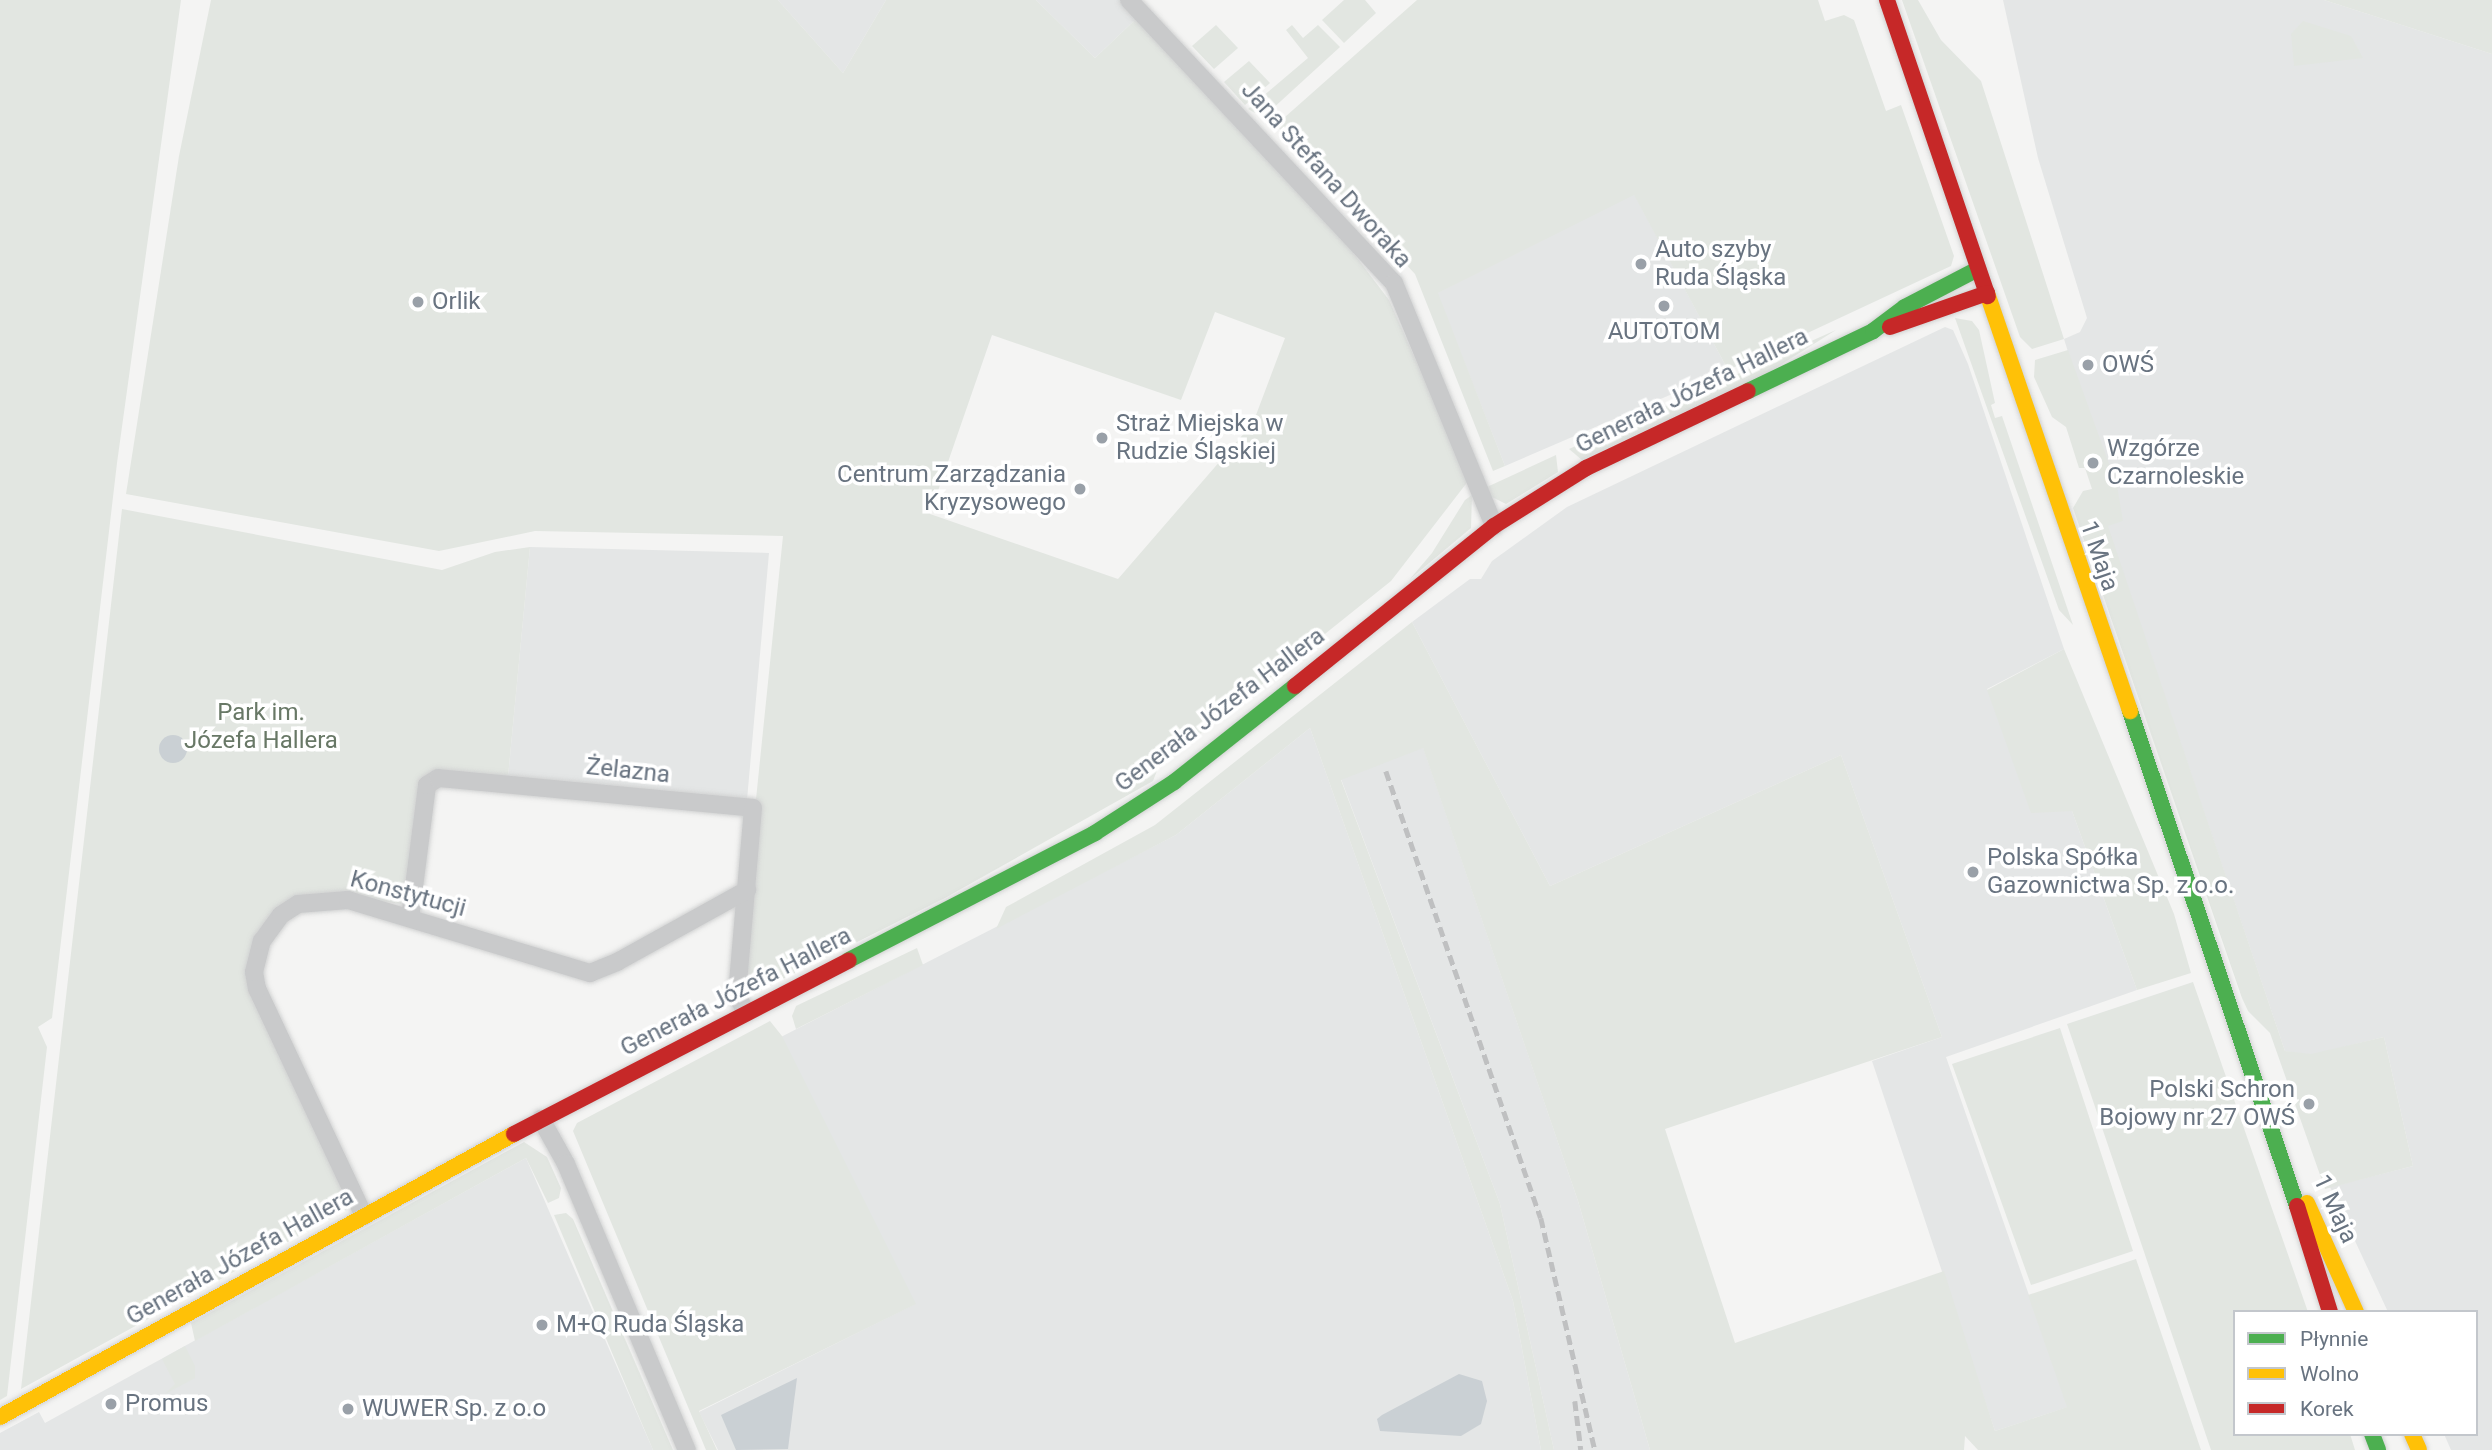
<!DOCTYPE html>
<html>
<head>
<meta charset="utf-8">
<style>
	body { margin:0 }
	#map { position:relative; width:2492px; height:1450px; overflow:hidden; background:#f4f4f3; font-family:Roboto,sans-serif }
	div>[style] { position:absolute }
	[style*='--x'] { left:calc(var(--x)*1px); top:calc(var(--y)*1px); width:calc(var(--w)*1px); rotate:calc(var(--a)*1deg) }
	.built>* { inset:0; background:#e4e6e6 }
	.green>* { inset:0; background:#e2e6e1 }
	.water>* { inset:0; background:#cad0d4 }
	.round { border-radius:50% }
	.roads { filter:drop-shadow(0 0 2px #d1d2d2) drop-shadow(0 0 2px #d1d2d2) }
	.street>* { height:18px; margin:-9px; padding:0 9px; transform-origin:9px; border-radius:9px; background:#c9cacb }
	.fast>* { height:16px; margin:-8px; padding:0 8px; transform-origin:8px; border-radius:8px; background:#4caf50 }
	.slow>* { height:16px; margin:-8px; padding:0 8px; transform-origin:8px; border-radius:8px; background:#ffc107 }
	.jam>* { height:16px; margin:-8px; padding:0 8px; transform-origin:8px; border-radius:8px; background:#c62828 }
	.rail>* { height:4.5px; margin-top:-2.25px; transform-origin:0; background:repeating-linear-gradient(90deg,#bfc0c1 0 10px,transparent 0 15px) }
	.dots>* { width:19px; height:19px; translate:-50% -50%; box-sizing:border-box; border:4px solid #fff; border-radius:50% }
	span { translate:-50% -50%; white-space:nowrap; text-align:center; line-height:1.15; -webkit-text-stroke:7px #fff; paint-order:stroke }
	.street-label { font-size:24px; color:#687380 }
	.poi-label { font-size:24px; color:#687380 }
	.left { translate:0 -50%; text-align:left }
	.right { translate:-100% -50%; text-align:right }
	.park-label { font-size:24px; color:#687866 }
	.legend { position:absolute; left:2233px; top:1310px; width:245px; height:126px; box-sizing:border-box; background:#fff; border:2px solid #c3c7cc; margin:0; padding:9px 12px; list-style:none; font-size:21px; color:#687380 }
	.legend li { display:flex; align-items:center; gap:14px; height:35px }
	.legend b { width:35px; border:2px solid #c3c7cc }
</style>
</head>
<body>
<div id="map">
	<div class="built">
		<i style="clip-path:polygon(778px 0,886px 0,843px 73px)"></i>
		<i style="clip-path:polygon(1036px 0,1119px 0,1137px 18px,1095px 58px)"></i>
		<i style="clip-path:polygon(2003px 0,2324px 0,2492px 54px,2492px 1450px,2451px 1450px,2444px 1434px,2476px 1434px,2476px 1312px,2388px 1312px,2330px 1187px,2413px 1166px,2384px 1037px,2311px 1055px,2285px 1051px,2107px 526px,2086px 409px,2064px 339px,2080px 332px,2087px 318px,2038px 158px)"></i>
		<i style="clip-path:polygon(1634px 194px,1728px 370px,1505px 466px,1437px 293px)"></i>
		<i style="clip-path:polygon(1945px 327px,1953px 330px,1968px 364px,2064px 649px,1987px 689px,2072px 811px,2137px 990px,1946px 1057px,2068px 1407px,1995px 1431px,1872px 1061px,1942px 1037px,1841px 755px,1550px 886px,1412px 622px,1470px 579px,1481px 579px,1492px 561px,1567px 507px)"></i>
		<i style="clip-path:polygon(530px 547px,769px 553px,747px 800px,508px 777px)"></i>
		<i style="clip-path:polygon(1310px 728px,1513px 1301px,1541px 1450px,718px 1450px,699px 1412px,915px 1304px,779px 1038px,1176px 835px)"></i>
		<i style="clip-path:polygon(1423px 747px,1578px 1201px,1650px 1450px,1554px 1450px,1500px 1204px,1341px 779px)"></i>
		<i style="clip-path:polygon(526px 1158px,653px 1450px,0 1450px,0 1433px,39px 1412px,45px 1423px)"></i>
	</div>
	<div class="green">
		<i style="clip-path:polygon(0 0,181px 0,117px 463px,52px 1018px,38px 1027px,47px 1047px,7px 1396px,0 1400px)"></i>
		<i style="clip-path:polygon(evenodd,211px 0,778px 0,843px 73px,886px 0,1036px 0,1095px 58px,1137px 18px,1351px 250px,1389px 300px,1469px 480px,1391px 581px,1158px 768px,1153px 781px,945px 898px,743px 999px,755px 809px,783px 536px,535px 531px,439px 551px,126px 494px,179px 156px,211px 0,1215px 312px,1285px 338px,1253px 423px,1118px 579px,930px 514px,992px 335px,1181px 400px,1215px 312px)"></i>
		<i style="clip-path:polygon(1344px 0,1365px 0,1376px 13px,1344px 43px,1322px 20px)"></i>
		<i style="clip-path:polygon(1417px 0,1818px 0,1825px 21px,1844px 15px,1854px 20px,1886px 111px,1901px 105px,1954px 256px,1951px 266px,1728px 370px,1634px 195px,1438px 293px,1505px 466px,1493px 471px,1415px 274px,1276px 125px)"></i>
		<i style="clip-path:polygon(1902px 0,1918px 0,1941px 40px,1981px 81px,2064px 339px,2032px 349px,2020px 337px)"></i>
		<i style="clip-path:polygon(2324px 0,2492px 0,2492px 54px)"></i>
		<i style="clip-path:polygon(2303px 21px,2351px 36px,2363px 58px,2294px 66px,2291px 34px)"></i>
		<i style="clip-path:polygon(1216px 25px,1238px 48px,1214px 69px,1192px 46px)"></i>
		<i style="clip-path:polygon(1292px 25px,1303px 38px,1318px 25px,1340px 47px,1270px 111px,1255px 113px,1248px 109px,1308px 58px,1286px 30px)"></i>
		<i style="clip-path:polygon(1249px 61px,1270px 83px,1245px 105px,1224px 82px)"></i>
		<i style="clip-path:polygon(1955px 318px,1972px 321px,1979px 330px,1995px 403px,1991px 405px,1995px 418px,2002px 416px,2073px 625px,2059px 610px)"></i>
		<i style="clip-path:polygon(1836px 330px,1771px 371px,1582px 460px,1569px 449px)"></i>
		<i style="clip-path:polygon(2068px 350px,2117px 486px,2123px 521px,2108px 526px,2285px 1051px,2311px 1054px,2384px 1037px,2413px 1166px,2325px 1189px,2270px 1033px,2248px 1011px,2242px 998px,2073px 508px,2083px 491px,2092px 489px,2085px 468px,2079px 468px,2066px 427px,2052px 417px,2034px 377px,2035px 360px)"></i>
		<i style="clip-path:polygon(1556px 455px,1558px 472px,1506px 504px,1490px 496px,1487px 487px)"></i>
		<i style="clip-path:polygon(1472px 495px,1471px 528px,1410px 579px,1432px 553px,1465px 500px)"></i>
		<i style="clip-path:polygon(122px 509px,442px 570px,495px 552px,530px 547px,508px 777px,440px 772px,401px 904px,321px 893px,296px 899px,248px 971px,353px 1206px,21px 1389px)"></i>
		<i style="clip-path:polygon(1412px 622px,1550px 886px,1841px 755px,1942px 1037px,1665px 1129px,1735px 1343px,1944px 1271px,1995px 1431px,2067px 1407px,2028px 1295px,2136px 1259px,2201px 1450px,1978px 1450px,1965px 1436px,1964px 1450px,1650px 1450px,1578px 1201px,1423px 748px,1341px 780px,1500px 1204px,1554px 1450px,1541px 1450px,1513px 1301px,1310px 728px,1176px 835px,996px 929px,1006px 907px,1155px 825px)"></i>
		<i style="clip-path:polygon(2064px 649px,2174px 914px,2191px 973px,2137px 990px,2072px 811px,2031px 813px,1987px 690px)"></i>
		<i style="clip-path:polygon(917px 948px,923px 965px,796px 1029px,792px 1016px,796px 1006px)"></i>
		<i style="clip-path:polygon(2193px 982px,2308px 1312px,2235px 1312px,2235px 1434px,2350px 1434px,2355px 1450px,2211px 1450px,2067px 1024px)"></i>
		<i style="clip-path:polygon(770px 1021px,782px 1036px,916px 1304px,699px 1411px,717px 1450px,706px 1450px,573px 1131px,577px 1123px)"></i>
		<i style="clip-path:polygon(2060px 1028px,2133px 1251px,2031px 1285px,1952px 1064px)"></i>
		<i style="clip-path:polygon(524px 1142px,547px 1157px,561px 1188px,559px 1198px,548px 1203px,526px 1158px,195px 1341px,191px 1323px)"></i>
		<i style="clip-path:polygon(566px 1213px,573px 1219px,673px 1450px,653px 1450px,554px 1215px)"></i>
		<i style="clip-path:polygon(185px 1346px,195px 1366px,195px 1378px,165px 1394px,175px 1384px,162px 1359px)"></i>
	</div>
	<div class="water">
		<i class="round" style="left:159px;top:735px;width:28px;height:28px"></i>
		<i style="clip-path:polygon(1459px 1374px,1482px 1381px,1487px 1401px,1481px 1424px,1461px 1436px,1380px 1431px,1377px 1419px,1382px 1415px)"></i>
		<i style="clip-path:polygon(797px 1378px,788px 1449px,736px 1450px,721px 1415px)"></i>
	</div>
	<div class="roads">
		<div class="street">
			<i style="--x:1129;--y:0;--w:388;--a:46.9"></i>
			<i style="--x:1394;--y:283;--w:263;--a:67.6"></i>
			<i style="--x:410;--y:918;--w:134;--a:-82.7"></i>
			<i style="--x:427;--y:785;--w:13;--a:-32"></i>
			<i style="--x:438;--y:778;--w:316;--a:5.4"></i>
			<i style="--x:753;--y:808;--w:188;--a:94.9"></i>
			<i style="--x:737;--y:995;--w:20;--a:63"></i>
			<i style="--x:541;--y:1119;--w:51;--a:60.9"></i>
			<i style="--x:566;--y:1164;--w:311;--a:67.1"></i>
			<i style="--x:364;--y:1216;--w:251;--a:-115.2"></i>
			<i style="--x:257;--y:989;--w:17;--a:-100"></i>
			<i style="--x:254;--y:972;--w:32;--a:-76"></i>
			<i style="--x:262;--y:941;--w:32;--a:-54"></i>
			<i style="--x:281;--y:915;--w:20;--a:-33"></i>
			<i style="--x:298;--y:904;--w:50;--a:-4.6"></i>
			<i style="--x:348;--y:900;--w:253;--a:16.8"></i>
			<i style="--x:590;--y:973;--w:29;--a:-22"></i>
			<i style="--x:617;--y:962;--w:149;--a:-29"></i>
		</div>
		<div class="fast">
			<i style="--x:1748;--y:391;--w:139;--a:-25.6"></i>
			<i style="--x:1873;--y:331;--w:40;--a:-37"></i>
			<i style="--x:1905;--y:307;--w:82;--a:-27.5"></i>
			<i style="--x:2130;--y:711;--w:522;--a:71.36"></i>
			<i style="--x:849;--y:960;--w:277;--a:-27.3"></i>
			<i style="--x:1095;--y:833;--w:94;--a:-32.8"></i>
			<i style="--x:1174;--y:782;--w:154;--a:-38.4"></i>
			<i style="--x:2372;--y:1434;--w:17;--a:69"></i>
		</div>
		<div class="slow">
			<i style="--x:1988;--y:296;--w:439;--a:71.1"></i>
			<i style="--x:2307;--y:1203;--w:120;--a:65.8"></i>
			<i style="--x:0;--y:1417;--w:587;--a:-28.84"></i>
			<i style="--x:2412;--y:1434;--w:17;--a:66"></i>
		</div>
		<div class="jam">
			<i style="--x:1887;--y:0;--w:313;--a:71.2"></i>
			<i style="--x:1890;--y:327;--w:103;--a:-19.3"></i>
			<i style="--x:1295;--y:686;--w:255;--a:-38.8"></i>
			<i style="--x:1494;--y:526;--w:109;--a:-32.2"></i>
			<i style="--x:1586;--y:468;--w:179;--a:-25.4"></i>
			<i style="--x:514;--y:1134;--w:377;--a:-27.4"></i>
			<i style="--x:2297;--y:1206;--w:111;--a:72.7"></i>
		</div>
	</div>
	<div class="rail">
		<i style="--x:1386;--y:771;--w:473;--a:70.9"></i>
		<i style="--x:1541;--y:1218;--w:238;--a:76.9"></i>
		<i style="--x:1575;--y:1401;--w:49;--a:83"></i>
	</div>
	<div class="dots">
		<i style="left:1641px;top:264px;background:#99a0a8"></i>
		<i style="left:418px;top:302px;background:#99a0a8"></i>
		<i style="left:1664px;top:306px;background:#99a0a8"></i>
		<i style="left:2088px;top:365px;background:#99a0a8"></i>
		<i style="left:1102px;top:438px;background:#99a0a8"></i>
		<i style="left:2093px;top:463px;background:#99a0a8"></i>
		<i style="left:1080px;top:489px;background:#99a0a8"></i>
		<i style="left:1973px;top:872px;background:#99a0a8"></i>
		<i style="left:2309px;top:1104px;background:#99a0a8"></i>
		<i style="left:542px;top:1325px;background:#99a0a8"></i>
		<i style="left:111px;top:1404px;background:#99a0a8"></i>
		<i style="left:348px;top:1409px;background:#99a0a8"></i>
	</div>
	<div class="street-label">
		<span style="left:1326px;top:175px;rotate:48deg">Jana Stefana Dworaka</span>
		<span style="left:1692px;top:391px;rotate:-26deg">Generała Józefa Hallera</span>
		<span style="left:2099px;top:556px;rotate:71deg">1 Maja</span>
		<span style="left:1220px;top:710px;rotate:-37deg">Generała Józefa Hallera</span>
		<span style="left:628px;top:771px;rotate:6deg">Żelazna</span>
		<span style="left:408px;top:894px;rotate:15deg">Konstytucji</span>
		<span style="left:736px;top:992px;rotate:-27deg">Generała Józefa Hallera</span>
		<span style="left:2335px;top:1209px;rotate:65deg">1 Maja</span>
		<span style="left:240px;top:1257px;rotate:-29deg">Generała Józefa Hallera</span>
	</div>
	<div class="poi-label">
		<span class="left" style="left:1655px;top:264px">Auto szyby<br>Ruda Śląska</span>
		<span class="left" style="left:432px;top:302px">Orlik</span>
		<span style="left:1664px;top:332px">AUTOTOM</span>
		<span class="left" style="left:2102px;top:365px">OWŚ</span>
		<span class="left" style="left:1116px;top:438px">Straż Miejska w<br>Rudzie Śląskiej</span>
		<span class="left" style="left:2107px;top:463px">Wzgórze<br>Czarnoleskie</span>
		<span class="right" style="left:1066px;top:489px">Centrum Zarządzania<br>Kryzysowego</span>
		<span class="left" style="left:1987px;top:872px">Polska Spółka<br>Gazownictwa Sp. z o.o.</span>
		<span class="right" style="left:2295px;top:1104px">Polski Schron<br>Bojowy nr 27 OWŚ</span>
		<span class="left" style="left:556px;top:1325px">M+Q Ruda Śląska</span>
		<span class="left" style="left:125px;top:1404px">Promus</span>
		<span class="left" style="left:362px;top:1409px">WUWER Sp. z o.o</span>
	</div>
	<div class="park-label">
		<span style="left:261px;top:727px">Park im.<br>Józefa Hallera</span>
	</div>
	<ul class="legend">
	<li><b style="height:9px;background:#4caf50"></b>Płynnie</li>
	<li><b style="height:9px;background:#ffc107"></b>Wolno</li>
	<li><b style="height:9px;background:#c62828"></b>Korek</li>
	</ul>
</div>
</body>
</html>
